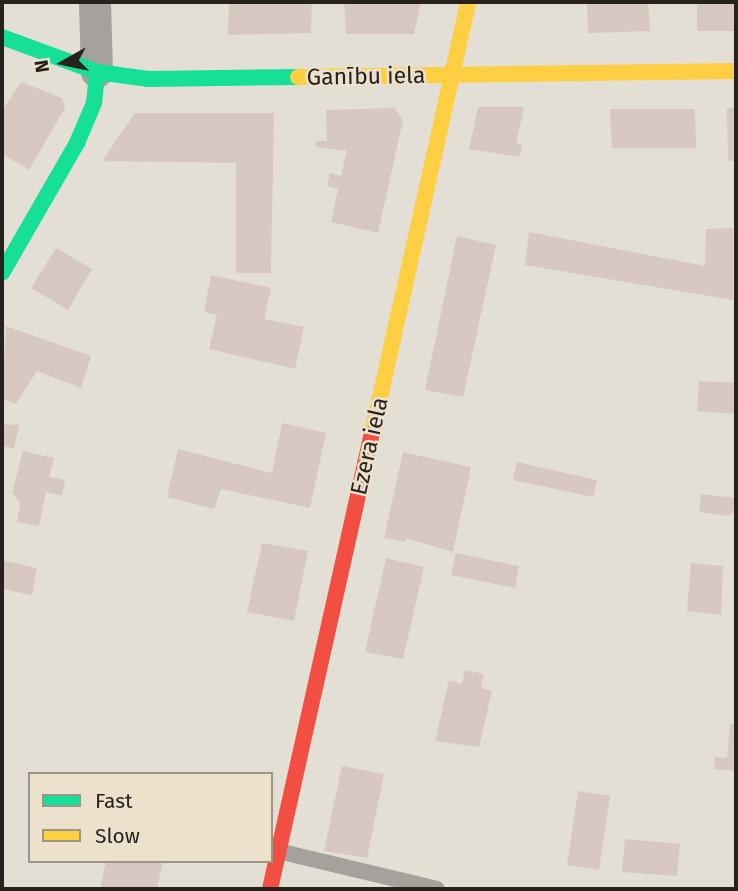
<!DOCTYPE html>
<html>
<head>
<meta charset="utf-8">
<style>
	body { margin:0 }
	#map { position:relative; width:738px; height:891px; overflow:hidden; background:#e4dfd4; font-family:"Fira Sans",sans-serif }
	div>[style] { position:absolute }
	[style*='--x'] { left:calc(var(--x)*1px); top:calc(var(--y)*1px); width:calc(var(--w)*1px); rotate:calc(var(--a)*1deg) }
	.building>* { inset:0; background:#d7c8c1 }
	.lane>* { height:16px; margin:-8px; padding:0 8px; transform-origin:8px; border-radius:8px; background:#a5a19d }
	.street>* { height:32px; margin:-16px; padding:0 16px; transform-origin:16px; border-radius:16px; background:#a5a19d }
	.fast>* { height:16px; margin:-8px; padding:0 8px; transform-origin:8px; border-radius:8px; background:#16e098 }
	.slow>* { height:16px; margin:-8px; padding:0 8px; transform-origin:8px; border-radius:8px; background:#ffcf43 }
	.jam>* { height:16px; margin:-8px; padding:0 8px; transform-origin:8px; border-radius:8px; background:#f24e42 }
	span { translate:-50% -50%; white-space:nowrap; text-align:center; line-height:1.15; -webkit-text-stroke:5px #ebe1cd; paint-order:stroke }
	.street-label { font-size:23px; color:#27231c }
	.frame { position:absolute; inset:0; border:4px solid #27231c; pointer-events:none }
	.legend { position:absolute; left:28px; top:772px; width:245px; height:91px; box-sizing:border-box; background:#ebe1cd; border:2px solid #9d9586; margin:0; padding:9px 12px; list-style:none; font-size:21px; color:#27231c }
	.legend li { display:flex; align-items:center; gap:14px; height:35px }
	.legend b { width:35px; border:2px solid #9d9586 }
	.north { position:absolute; left:28px; top:28px; width:70px; height:70px; -webkit-text-stroke:5px #ebe1cd; paint-order:stroke; rotate:261deg; font-size:19px; font-weight:700; line-height:28px; text-align:center; color:#27231c }
	.north::after { content:''; display:block; margin:auto; width:24px; height:32px; background:#27231c; clip-path:polygon(50% 0,100% 100%,50% 72%,0 100%) }
</style>
</head>
<body>
<div id="map">
	<div class="building">
		<i style="clip-path:polygon(229px 2px,312px 2px,311px 33px,228px 35px)"></i>
		<i style="clip-path:polygon(344px 2px,421px 2px,414px 34px,346px 34px)"></i>
		<i style="clip-path:polygon(587px 2px,648px 2px,650px 31px,588px 33px)"></i>
		<i style="clip-path:polygon(697px 2px,736px 2px,736px 31px,697px 31px)"></i>
		<i style="clip-path:polygon(21px 82px,62px 98px,65px 108px,29px 170px,2px 154px,2px 111px)"></i>
		<i style="clip-path:polygon(478px 107px,524px 107px,516px 144px,522px 145px,520px 157px,469px 149px)"></i>
		<i style="clip-path:polygon(394px 108px,403px 120px,378px 233px,331px 222px,338px 189px,327px 186px,330px 173px,341px 176px,347px 151px,316px 147px,315px 141px,327px 141px,326px 110px)"></i>
		<i style="clip-path:polygon(727px 108px,736px 108px,736px 160px,728px 161px)"></i>
		<i style="clip-path:polygon(610px 109px,695px 109px,696px 148px,612px 148px)"></i>
		<i style="clip-path:polygon(135px 113px,274px 113px,271px 273px,236px 273px,236px 163px,102px 161px)"></i>
		<i style="clip-path:polygon(733px 228px,733px 300px,525px 265px,529px 232px,705px 266px,706px 229px)"></i>
		<i style="clip-path:polygon(457px 236px,496px 245px,463px 397px,425px 390px)"></i>
		<i style="clip-path:polygon(56px 248px,92px 269px,68px 310px,31px 288px)"></i>
		<i style="clip-path:polygon(211px 275px,271px 288px,264px 319px,304px 327px,295px 369px,209px 349px,217px 315px,204px 312px)"></i>
		<i style="clip-path:polygon(6px 326px,91px 356px,81px 388px,37px 371px,16px 404px,2px 399px)"></i>
		<i style="clip-path:polygon(699px 381px,736px 383px,736px 414px,697px 411px)"></i>
		<i style="clip-path:polygon(282px 423px,326px 433px,310px 508px,221px 489px,214px 509px,167px 497px,178px 449px,272px 473px)"></i>
		<i style="clip-path:polygon(2px 424px,19px 425px,14px 449px,2px 446px)"></i>
		<i style="clip-path:polygon(23px 451px,54px 458px,49px 477px,65px 480px,62px 496px,46px 492px,39px 526px,17px 522px,20px 504px,12px 492px)"></i>
		<i style="clip-path:polygon(403px 452px,471px 467px,453px 552px,406px 538px,405px 542px,384px 538px)"></i>
		<i style="clip-path:polygon(517px 462px,597px 480px,593px 497px,513px 480px)"></i>
		<i style="clip-path:polygon(701px 494px,736px 498px,736px 510px,729px 516px,699px 512px)"></i>
		<i style="clip-path:polygon(262px 543px,308px 551px,294px 621px,247px 612px)"></i>
		<i style="clip-path:polygon(456px 553px,519px 566px,515px 588px,451px 575px)"></i>
		<i style="clip-path:polygon(386px 558px,424px 567px,403px 659px,365px 652px)"></i>
		<i style="clip-path:polygon(2px 560px,37px 568px,32px 595px,2px 589px)"></i>
		<i style="clip-path:polygon(691px 563px,723px 566px,721px 615px,687px 611px)"></i>
		<i style="clip-path:polygon(465px 670px,484px 674px,481px 688px,492px 691px,479px 747px,435px 741px,449px 680px,462px 684px)"></i>
		<i style="clip-path:polygon(730px 724px,736px 724px,736px 771px,714px 769px,715px 757px,727px 758px)"></i>
		<i style="clip-path:polygon(342px 766px,384px 774px,367px 858px,324px 851px)"></i>
		<i style="clip-path:polygon(578px 791px,610px 796px,599px 870px,567px 865px)"></i>
		<i style="clip-path:polygon(625px 839px,680px 844px,677px 876px,622px 872px)"></i>
		<i style="clip-path:polygon(106px 861px,163px 861px,157px 889px,100px 889px)"></i>
	</div>
	<div class="lane">
		<i style="--x:278;--y:851;--w:163;--a:13.4"></i>
	</div>
	<div class="street">
		<i style="--x:95;--y:2;--w:70;--a:88.4"></i>
	</div>
	<div class="fast">
		<i style="--x:2;--y:37;--w:101;--a:20.2"></i>
		<i style="--x:97;--y:72;--w:52;--a:7.7"></i>
		<i style="--x:149;--y:79;--w:149;--a:-0.8"></i>
		<i style="--x:2;--y:273;--w:150;--a:-60"></i>
		<i style="--x:77;--y:143;--w:43;--a:-67"></i>
		<i style="--x:94;--y:103;--w:31;--a:-84"></i>
	</div>
	<div class="slow">
		<i style="--x:298;--y:77;--w:438;--a:-0.8"></i>
		<i style="--x:372;--y:433;--w:442;--a:-77.4"></i>
	</div>
	<div class="jam">
		<i style="--x:270;--y:889;--w:467;--a:-77.4"></i>
	</div>
	<div class="street-label">
		<span style="left:366px;top:76px;rotate:-1deg">Ganību iela</span>
		<span style="left:369px;top:446px;rotate:-77deg">Ezera iela</span>
	</div>
	<div class="frame"></div>
	<ul class="legend">
	<li><b style="height:9px;background:#16e098"></b>Fast</li>
	<li><b style="height:9px;background:#ffcf43"></b>Slow</li>
	</ul>
	<div class="north">N</div>
</div>
</body>
</html>
